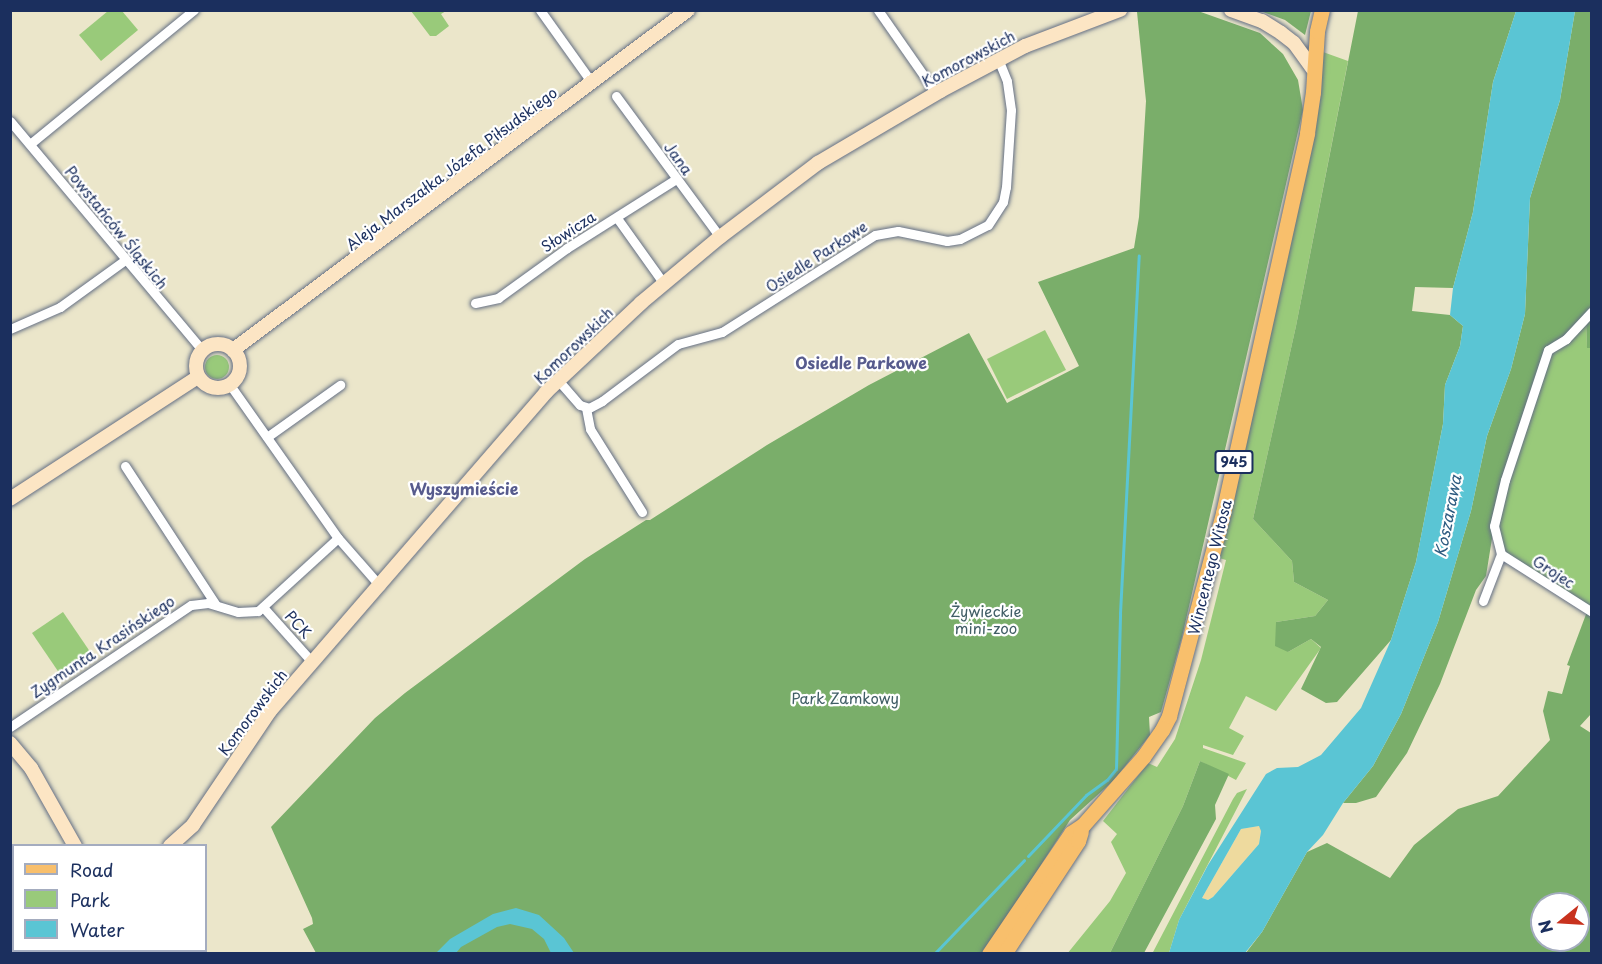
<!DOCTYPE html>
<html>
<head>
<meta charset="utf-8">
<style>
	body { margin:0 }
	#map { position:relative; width:1602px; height:964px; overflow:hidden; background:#ebe6ca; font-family:"Playpen Sans",sans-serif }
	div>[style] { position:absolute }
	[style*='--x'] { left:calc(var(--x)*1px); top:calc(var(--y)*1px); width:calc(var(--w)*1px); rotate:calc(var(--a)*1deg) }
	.green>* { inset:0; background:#99ca7a }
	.round { border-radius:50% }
	.forest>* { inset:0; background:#7aae6a }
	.sand>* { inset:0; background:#eeda9e }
	.water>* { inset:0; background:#5ac5d4 }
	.stream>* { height:3px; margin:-1.5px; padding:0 1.5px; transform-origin:1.5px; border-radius:1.5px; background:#5ac5d4 }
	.roads { filter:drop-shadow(0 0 2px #646f84) drop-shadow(0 0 2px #646f84) }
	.street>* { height:9px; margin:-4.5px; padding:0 4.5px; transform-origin:4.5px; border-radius:4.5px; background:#fff }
	.secondary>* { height:14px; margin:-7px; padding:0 7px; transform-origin:7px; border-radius:7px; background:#fce5c4 }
	.secondary>.ring { margin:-7px; padding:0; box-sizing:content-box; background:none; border:14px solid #fce5c4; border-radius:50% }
	.primary>* { height:15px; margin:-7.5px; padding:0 7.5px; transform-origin:7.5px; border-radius:7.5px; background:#f8bf6c }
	span { translate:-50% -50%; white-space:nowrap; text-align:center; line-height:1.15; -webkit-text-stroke:4.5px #fff; paint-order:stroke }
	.shield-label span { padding:2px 4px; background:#fff; border:2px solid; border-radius:4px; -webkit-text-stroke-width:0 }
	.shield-label { font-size:14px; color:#1b2f5e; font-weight:700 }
	.street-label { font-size:15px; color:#1b2f5e }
	.park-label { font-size:15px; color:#415e66 }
	.neighbourhood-label { font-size:16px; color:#575b8d; font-weight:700 }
	.water-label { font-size:16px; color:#2e5c81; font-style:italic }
	.frame { position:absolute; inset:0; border:12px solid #1b2f5e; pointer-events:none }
	.legend { position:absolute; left:12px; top:844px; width:195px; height:108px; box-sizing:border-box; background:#fff; border:2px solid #a4acbf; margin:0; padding:8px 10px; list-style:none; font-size:18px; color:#1b2f5e }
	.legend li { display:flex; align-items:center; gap:12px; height:30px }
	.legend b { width:30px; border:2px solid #a4acbf }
	.north { position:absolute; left:1530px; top:892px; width:60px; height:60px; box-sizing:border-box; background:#fff; border:2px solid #a4acbf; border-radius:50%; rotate:252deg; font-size:16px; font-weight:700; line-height:24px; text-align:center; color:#1b2f5e }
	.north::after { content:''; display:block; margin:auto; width:21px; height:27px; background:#c8321e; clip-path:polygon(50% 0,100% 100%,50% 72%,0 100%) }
</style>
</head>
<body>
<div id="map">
	<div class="green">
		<i style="clip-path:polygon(108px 11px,122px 11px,138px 30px,101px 61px,79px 35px)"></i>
		<i style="clip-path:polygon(411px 11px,446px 11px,441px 14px,449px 26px,436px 36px,430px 36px)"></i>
		<i style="clip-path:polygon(1323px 52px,1348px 61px,1296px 326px,1253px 519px,1292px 561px,1294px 582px,1328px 600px,1315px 616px,1276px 622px,1288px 652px,1311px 639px,1321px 648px,1276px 711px,1246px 696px,1229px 728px,1244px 736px,1233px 755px,1203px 745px,1203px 748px,1246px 763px,1236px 780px,1200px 761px,1183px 806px,1110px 953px,1067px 954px,1110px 901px,1126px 873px,1111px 842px,1117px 834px,1103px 821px,1148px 763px,1157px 767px,1175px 739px,1201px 660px,1226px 560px,1219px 558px,1314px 131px,1321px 95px)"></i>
		<i style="clip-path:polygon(1586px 319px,1587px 347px,1592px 348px,1591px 612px,1501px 554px,1494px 526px,1548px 350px)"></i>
		<i style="clip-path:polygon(1045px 330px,1066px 370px,1007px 399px,987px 359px)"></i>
		<i class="round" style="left:205px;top:355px;width:24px;height:24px"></i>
		<i style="clip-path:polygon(63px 612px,95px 659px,64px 680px,32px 633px)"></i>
		<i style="clip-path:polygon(1247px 789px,1179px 920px,1169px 953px,1152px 954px,1233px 799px,1237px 793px)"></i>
	</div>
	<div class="forest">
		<i style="clip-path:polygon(1144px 10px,1198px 11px,1260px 33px,1283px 54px,1298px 80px,1303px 110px,1182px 637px,1161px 712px,1149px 717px,1150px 735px,1114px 780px,1070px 820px,984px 953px,316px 953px,303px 929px,313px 924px,312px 918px,271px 827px,375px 718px,405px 693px,585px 559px,646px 520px,650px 520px,767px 445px,869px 385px,969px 333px,1007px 403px,1079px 366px,1038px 282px,1134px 248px,1139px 217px,1146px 101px,1137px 12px)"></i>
		<i style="clip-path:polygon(1260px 11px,1311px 11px,1305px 35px,1285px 20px)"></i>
		<i style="clip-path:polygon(1358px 11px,1516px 11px,1493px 82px,1473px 212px,1453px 288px,1415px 287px,1412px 311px,1450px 315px,1463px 326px,1460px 346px,1445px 385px,1443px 424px,1416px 562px,1391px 640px,1337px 702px,1326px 703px,1301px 689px,1321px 647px,1311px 639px,1288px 652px,1275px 646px,1276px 622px,1315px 616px,1328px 600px,1294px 582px,1292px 561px,1253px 519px,1296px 326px)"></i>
		<i style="clip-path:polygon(1575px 11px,1591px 11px,1591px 348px,1587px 348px,1586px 320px,1548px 350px,1494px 526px,1486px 576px,1476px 590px,1440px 684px,1407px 753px,1376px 797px,1356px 803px,1343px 803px,1373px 766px,1401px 714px,1438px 622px,1471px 511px,1487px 436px,1511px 369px,1525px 314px,1530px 198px,1560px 100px)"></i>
		<i style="clip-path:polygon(evenodd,1588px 609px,1591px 612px,1591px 714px,1580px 726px,1591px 733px,1591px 953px,1245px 954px,1262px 932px,1307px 852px,1327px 843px,1390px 878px,1414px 845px,1458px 809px,1498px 796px,1550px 740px,1543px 711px,1548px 691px,1562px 694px,1570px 666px,1567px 665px,1588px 609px,1542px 904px,1578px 904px,1578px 940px,1542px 940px,1542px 904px)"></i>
		<i style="clip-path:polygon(1200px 761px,1229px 774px,1215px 805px,1216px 819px,1144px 953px,1110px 953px,1183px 806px)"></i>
	</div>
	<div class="sand">
		<i style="clip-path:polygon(1259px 826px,1261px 830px,1259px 844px,1213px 897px,1208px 900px,1202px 898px,1241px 829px)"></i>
	</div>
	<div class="water">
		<i style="clip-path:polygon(evenodd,1516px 11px,1575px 11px,1560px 100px,1530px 198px,1525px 314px,1511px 369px,1487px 436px,1471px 511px,1438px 622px,1401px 714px,1373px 766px,1343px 803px,1323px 835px,1307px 852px,1262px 932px,1245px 953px,1169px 953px,1179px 920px,1208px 865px,1266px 774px,1277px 768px,1298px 767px,1321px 755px,1361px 708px,1391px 640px,1416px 562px,1443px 424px,1445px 385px,1460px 346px,1463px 326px,1450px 315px,1453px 288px,1473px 212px,1493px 82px,1516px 11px,1259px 826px,1261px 831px,1259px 844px,1213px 897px,1208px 900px,1202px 898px,1241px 829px,1259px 826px)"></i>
		<i style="clip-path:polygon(516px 908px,539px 915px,564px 938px,574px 953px,551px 953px,544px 939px,532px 929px,510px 924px,497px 927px,461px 947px,456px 953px,436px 953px,450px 939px,493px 914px)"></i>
	</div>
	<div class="stream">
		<i style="--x:1028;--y:856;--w:84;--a:-46.4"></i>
		<i style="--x:1086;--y:795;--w:26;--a:-36"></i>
		<i style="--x:1107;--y:780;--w:14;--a:-51"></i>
		<i style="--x:1116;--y:769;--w:156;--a:-88.5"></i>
		<i style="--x:1120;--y:613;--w:358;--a:-87"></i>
		<i style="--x:934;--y:954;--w:130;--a:-46.2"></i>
	</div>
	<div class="roads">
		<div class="street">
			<i style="--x:540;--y:10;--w:90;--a:54.5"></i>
			<i style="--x:878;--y:10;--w:101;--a:55.1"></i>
			<i style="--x:616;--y:96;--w:175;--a:53.6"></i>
			<i style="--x:10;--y:121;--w:299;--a:50"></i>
			<i style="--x:30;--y:144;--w:212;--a:-39.3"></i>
			<i style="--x:617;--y:218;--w:81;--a:54.5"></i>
			<i style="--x:475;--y:303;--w:24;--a:-12"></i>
			<i style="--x:498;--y:298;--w:85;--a:-35.9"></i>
			<i style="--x:567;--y:248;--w:129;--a:-32.3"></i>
			<i style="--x:10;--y:329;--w:55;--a:-23.7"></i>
			<i style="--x:60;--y:307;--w:80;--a:-35.9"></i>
			<i style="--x:558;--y:380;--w:33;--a:49"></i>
			<i style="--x:580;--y:405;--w:9;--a:18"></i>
			<i style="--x:589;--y:408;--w:15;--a:-28"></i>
			<i style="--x:602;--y:401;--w:95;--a:-36.9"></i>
			<i style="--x:678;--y:344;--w:46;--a:-15.3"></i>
			<i style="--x:722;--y:332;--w:181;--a:-32.4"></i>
			<i style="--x:875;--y:235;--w:23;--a:-10"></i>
			<i style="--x:898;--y:231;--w:50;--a:11.5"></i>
			<i style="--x:947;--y:241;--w:13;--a:-9"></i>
			<i style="--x:960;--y:239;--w:31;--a:-27"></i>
			<i style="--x:988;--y:225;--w:27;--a:-57"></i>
			<i style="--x:1003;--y:202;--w:15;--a:-79"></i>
			<i style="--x:1006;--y:187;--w:77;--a:-86.3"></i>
			<i style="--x:1011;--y:110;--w:29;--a:-98"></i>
			<i style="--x:1007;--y:81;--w:24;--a:-112"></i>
			<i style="--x:230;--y:385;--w:187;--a:54.8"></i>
			<i style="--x:338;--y:538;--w:64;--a:48.8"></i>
			<i style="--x:586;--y:408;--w:21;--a:79"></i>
			<i style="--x:590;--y:429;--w:98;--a:57.9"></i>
			<i style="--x:267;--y:437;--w:90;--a:-35.5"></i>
			<i style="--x:125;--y:466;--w:166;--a:56.8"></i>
			<i style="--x:1501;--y:554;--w:108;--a:32.5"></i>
			<i style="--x:1483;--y:601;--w:50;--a:-69"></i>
			<i style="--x:1501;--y:554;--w:29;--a:-104"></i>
			<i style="--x:1494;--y:526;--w:47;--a:-76.6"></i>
			<i style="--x:1505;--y:480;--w:137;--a:-71.7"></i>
			<i style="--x:1548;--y:350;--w:21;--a:-31"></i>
			<i style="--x:1566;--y:339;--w:38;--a:-47"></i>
			<i style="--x:263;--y:607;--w:74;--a:48.3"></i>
			<i style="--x:10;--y:727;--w:218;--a:-34"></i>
			<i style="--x:191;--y:605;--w:17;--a:-7"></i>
			<i style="--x:208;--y:603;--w:31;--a:17"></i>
			<i style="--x:238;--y:612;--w:20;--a:-3"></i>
			<i style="--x:258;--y:611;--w:108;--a:-42.4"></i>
			<i style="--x:10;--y:874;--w:4;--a:-14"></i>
		</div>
		<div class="secondary">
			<i style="--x:1231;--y:10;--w:33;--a:20"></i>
			<i style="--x:1262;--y:21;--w:22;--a:32"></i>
			<i style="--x:1281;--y:33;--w:16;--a:38"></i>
			<i style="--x:1294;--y:43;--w:32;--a:54"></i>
			<i class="ring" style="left:196px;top:344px;width:30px;height:30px"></i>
			<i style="--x:233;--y:350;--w:568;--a:-36.77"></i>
			<i style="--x:10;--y:499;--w:224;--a:-33"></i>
			<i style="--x:10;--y:743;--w:33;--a:50"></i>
			<i style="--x:31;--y:768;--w:90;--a:60.6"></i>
			<i style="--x:170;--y:846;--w:31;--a:-42"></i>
			<i style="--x:193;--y:825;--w:138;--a:-56"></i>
			<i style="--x:270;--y:711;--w:422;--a:-49.1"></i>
			<i style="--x:546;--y:392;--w:130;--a:-43.1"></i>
			<i style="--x:641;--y:303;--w:103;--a:-39.9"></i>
			<i style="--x:720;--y:237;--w:123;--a:-37.1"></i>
			<i style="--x:818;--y:163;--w:142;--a:-30.5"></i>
			<i style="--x:940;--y:91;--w:96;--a:-27.9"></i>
			<i style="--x:1025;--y:46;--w:102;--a:-20.8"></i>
			<i style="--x:163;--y:950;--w:4;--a:63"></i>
			<i style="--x:60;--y:954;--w:7;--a:-34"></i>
		</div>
		<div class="primary">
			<i style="--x:989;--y:954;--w:146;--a:-55.9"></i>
			<i style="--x:1071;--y:833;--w:14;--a:-34"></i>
			<i style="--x:1083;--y:825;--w:91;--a:-48.6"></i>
			<i style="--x:1143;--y:757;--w:33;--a:-55"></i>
			<i style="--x:1162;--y:730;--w:16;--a:-63"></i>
			<i style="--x:1169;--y:716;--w:210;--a:-75.1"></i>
			<i style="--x:1223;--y:513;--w:389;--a:-77.5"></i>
			<i style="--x:1307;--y:133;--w:41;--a:-81.7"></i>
			<i style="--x:1313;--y:92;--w:61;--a:-86.2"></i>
			<i style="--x:1317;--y:31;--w:22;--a:-77"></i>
			<i style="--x:1004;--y:954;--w:135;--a:-56.8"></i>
			<i style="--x:1078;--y:841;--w:10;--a:-73"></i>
		</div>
	</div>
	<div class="shield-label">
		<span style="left:1234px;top:462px">945</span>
	</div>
	<div class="street-label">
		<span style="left:968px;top:58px;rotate:-28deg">Komorowskich</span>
		<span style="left:679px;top:158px;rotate:54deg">Jana</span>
		<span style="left:451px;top:168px;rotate:-37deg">Aleja Marszałka Józefa Piłsudskiego</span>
		<span style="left:117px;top:227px;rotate:51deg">Powstańców Śląskich</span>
		<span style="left:568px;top:231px;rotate:-33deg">Słowicza</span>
		<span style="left:816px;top:256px;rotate:-33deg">Osiedle Parkowe</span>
		<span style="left:573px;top:345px;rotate:-44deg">Komorowskich</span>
		<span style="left:1209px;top:567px;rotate:-76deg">Wincentego Witosa</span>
		<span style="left:1554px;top:571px;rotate:33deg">Grojec</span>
		<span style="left:299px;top:624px;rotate:48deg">PCK</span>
		<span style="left:102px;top:646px;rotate:-34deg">Zygmunta Krasińskiego</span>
		<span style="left:252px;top:712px;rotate:-53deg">Komorowskich</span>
	</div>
	<div class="park-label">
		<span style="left:986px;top:619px">Żywieckie<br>mini-zoo</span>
		<span style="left:845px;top:698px">Park Zamkowy</span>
	</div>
	<div class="neighbourhood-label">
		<span style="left:861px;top:362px">Osiedle Parkowe</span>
		<span style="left:464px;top:488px">Wyszymieście</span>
	</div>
	<div class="water-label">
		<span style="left:1447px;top:516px;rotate:-79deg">Koszarawa</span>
	</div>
	<div class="frame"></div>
	<ul class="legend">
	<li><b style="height:8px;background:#f8bf6c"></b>Road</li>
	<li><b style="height:16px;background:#99ca7a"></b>Park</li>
	<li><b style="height:16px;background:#5ac5d4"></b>Water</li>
	</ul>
	<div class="north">N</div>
</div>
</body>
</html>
